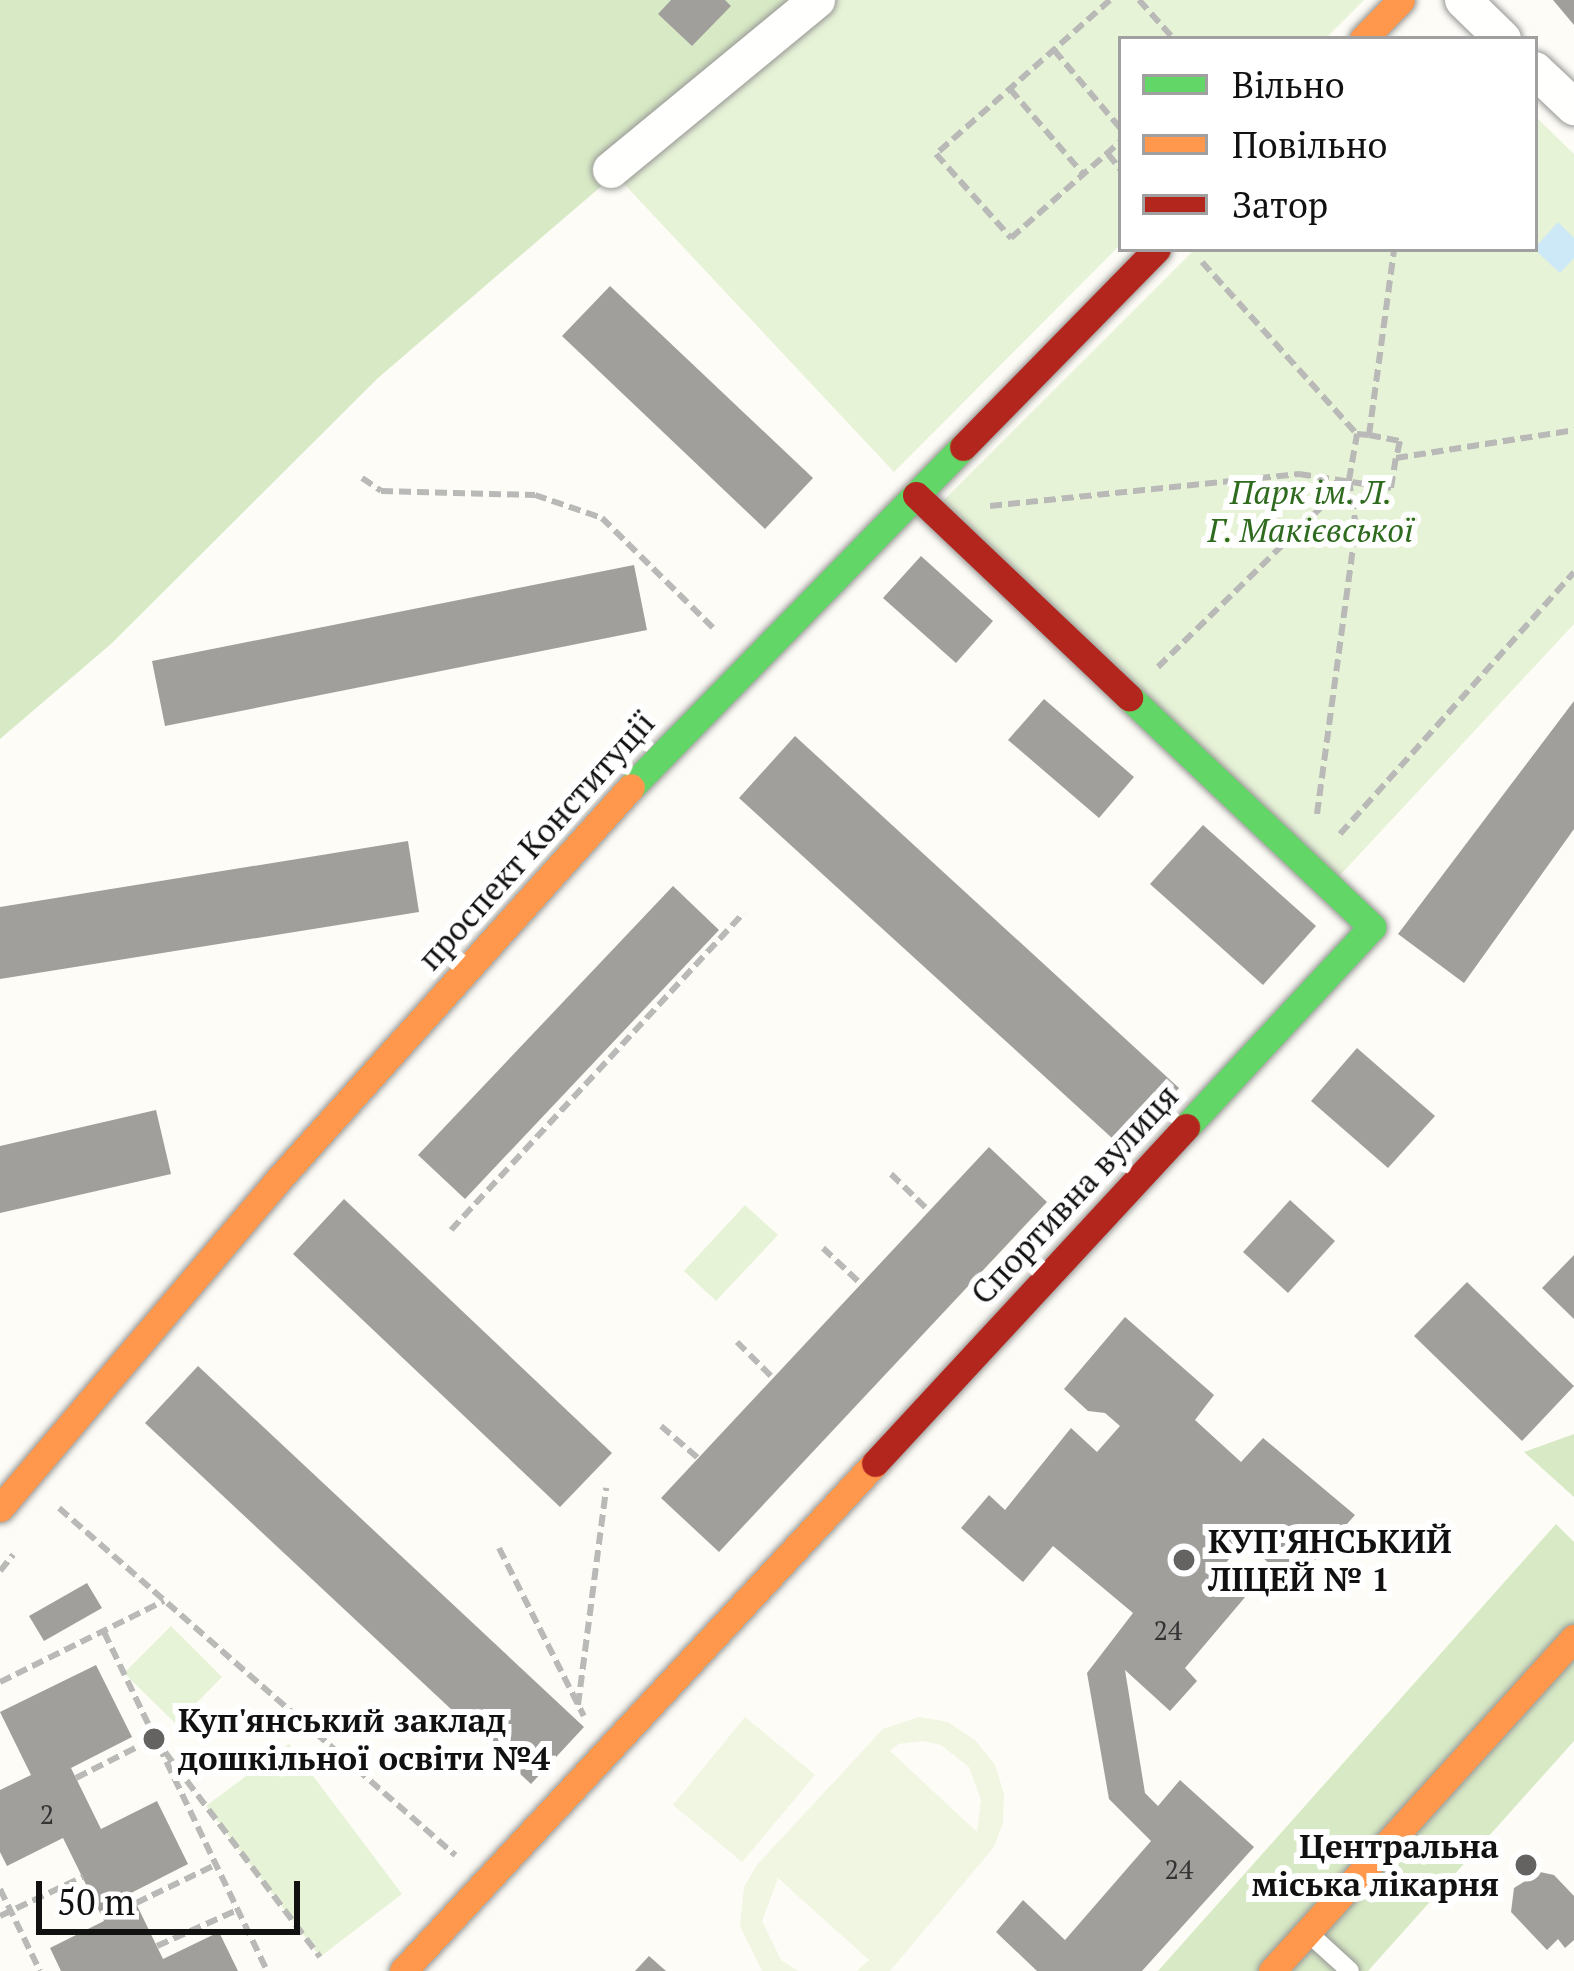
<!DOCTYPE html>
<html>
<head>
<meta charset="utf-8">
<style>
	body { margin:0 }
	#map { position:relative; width:1574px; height:1971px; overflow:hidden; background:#fdfcf7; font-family:"PT Serif",serif }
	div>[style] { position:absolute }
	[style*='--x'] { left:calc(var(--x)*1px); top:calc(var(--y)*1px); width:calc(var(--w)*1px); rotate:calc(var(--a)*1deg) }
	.green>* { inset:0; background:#e7f3d7 }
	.forest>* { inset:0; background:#d8eac5 }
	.pitch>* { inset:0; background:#f0f6e1 }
	.water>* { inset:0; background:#cde8f7 }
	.building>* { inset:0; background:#a19f9c }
	.path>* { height:6px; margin-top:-3px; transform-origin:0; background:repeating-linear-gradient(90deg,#b9b9b8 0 12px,transparent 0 18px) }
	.roads { filter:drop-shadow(0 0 3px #979795) drop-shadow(0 0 3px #979795) }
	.lane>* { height:18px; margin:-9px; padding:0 9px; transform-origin:9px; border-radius:9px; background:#fffffe }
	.street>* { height:36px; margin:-18px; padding:0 18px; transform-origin:18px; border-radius:18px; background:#fffffe }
	.fast>* { height:27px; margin:-13.5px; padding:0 13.5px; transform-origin:13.5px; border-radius:13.5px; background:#63d668 }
	.slow>* { height:27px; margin:-13.5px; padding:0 13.5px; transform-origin:13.5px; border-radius:13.5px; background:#ff974d }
	.jam>* { height:27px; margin:-13.5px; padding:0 13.5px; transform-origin:13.5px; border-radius:13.5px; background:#b3261e }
	.dots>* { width:33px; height:33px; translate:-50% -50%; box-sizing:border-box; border:6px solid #fff; border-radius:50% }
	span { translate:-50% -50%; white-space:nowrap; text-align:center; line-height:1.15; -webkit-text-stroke:12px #fff; paint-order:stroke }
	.number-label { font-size:27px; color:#353434 }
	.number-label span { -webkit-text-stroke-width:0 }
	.park-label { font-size:33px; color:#2f6b1f; font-style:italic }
	.street-label { font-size:33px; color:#111 }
	.poi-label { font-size:33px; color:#111; font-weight:700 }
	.left { translate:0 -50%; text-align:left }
	.right { translate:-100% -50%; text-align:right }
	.legend { position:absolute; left:1118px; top:36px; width:420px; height:216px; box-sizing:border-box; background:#fff; border:3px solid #a0a0a0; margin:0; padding:15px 21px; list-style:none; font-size:36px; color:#111 }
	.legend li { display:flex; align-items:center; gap:24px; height:60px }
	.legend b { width:60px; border:3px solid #a0a0a0 }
	.scale { position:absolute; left:36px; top:1881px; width:264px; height:54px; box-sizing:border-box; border:6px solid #111; border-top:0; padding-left:15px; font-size:36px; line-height:42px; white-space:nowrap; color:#111; -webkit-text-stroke:9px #fff; paint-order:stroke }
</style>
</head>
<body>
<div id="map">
	<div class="green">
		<i style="clip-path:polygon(820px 0,1364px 0,1325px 39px,1121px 39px,1121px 244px,894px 472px,611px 170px)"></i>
		<i style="clip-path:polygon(1535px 116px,1574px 154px,1574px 624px,1329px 887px,933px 511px,1195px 249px,1535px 249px)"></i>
		<i style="clip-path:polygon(745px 1205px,778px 1235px,716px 1301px,684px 1271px)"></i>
		<i style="clip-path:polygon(171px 1626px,222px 1677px,176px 1724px,124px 1673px)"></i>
		<i style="clip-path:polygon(289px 1744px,402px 1894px,320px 1957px,206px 1806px)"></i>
	</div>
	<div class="forest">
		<i style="clip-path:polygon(0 0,818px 0,378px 378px,111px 644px,0 739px)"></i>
		<i style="clip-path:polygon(1574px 1434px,1574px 1497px,1524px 1452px)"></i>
		<i style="clip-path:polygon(1556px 1524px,1574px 1542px,1574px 1741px,1368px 1971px,1158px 1971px)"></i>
	</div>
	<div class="pitch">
		<i style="clip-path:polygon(745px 1717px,815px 1775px,742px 1862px,673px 1805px)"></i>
		<i style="clip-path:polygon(evenodd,919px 1717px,948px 1722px,976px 1741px,995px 1765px,1004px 1794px,1003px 1823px,994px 1847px,890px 1971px,857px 1971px,869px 1960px,778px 1878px,762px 1921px,781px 1960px,798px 1971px,762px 1971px,740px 1926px,744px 1887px,757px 1865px,883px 1729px,919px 1717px,923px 1741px,941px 1745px,969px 1767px,981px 1800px,977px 1832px,890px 1751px,898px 1744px,923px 1741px)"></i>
	</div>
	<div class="water">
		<i style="clip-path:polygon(1558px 222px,1574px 238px,1574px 258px,1560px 273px,1534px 249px)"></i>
	</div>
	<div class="building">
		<i style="clip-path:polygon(671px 0,725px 0,731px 6px,692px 46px,658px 14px)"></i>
		<i style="clip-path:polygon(1553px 0,1574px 0,1574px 25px)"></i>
		<i style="clip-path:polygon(610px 286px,813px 478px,765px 529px,562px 336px)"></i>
		<i style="clip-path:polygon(921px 556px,993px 621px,956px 663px,883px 598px)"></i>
		<i style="clip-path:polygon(634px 565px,647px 630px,165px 726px,152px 661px)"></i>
		<i style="clip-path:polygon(1044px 699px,1134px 777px,1099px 818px,1008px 740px)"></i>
		<i style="clip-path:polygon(1574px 701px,1574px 829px,1464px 983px,1398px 934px)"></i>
		<i style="clip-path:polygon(795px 736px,1179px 1088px,1124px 1149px,739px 798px)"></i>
		<i style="clip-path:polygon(1203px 825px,1316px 926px,1263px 985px,1150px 884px)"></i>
		<i style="clip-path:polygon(408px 841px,419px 912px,0 979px,0 907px)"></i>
		<i style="clip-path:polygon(673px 886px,719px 930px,465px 1199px,418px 1155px)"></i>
		<i style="clip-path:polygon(1357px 1048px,1435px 1116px,1388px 1168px,1311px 1101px)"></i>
		<i style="clip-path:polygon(156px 1110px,171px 1174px,0 1213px,0 1146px)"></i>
		<i style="clip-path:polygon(989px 1147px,1047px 1202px,719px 1552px,661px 1498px)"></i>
		<i style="clip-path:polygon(344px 1199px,612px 1453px,560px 1507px,293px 1254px)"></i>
		<i style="clip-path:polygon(1290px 1200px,1335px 1241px,1288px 1293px,1243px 1252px)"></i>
		<i style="clip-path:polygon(1574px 1255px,1574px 1319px,1542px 1288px)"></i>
		<i style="clip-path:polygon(1467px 1282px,1574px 1386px,1522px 1441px,1414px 1336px)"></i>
		<i style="clip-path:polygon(1125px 1317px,1214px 1395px,1195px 1420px,1241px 1462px,1263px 1438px,1355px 1515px,1292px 1586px,1245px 1540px,1225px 1564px,1252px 1589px,1185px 1668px,1197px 1681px,1170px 1711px,1125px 1670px,1145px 1793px,1158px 1806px,1180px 1780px,1254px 1847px,1142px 1971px,1037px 1971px,996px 1932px,1023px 1900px,1065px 1940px,1151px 1841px,1109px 1799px,1087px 1673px,1133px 1613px,1053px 1546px,1023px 1582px,961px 1528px,989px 1495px,1005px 1510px,1071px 1428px,1097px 1452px,1120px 1426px,1105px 1413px,1088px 1411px,1064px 1389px)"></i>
		<i style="clip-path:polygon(198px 1366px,584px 1727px,531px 1784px,145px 1423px)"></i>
		<i style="clip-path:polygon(87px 1583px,102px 1608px,44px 1641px,29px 1616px)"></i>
		<i style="clip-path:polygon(96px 1665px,132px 1737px,71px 1768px,101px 1829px,157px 1801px,188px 1864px,131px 1893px,163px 1959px,219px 1932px,238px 1971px,61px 1971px,50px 1948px,104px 1921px,63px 1838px,7px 1866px,0 1852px,0 1790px,31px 1775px,0 1712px)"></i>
		<i style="clip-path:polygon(1540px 1872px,1554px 1875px,1574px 1896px,1574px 1940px,1565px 1948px,1558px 1939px,1547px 1950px,1511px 1912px,1514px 1888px)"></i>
		<i style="clip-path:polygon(649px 1956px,666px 1971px,635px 1971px)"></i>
	</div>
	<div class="path">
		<i style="--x:1110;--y:0;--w:232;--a:138.5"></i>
		<i style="--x:936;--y:154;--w:113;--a:48.2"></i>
		<i style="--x:1011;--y:238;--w:147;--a:-41.4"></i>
		<i style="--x:1139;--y:0;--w:52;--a:48.1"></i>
		<i style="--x:1054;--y:50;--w:104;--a:49.7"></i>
		<i style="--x:1010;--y:89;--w:112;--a:49.3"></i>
		<i style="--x:1108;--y:154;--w:21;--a:51"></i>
		<i style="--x:1202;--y:262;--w:232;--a:48"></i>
		<i style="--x:1369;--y:435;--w:32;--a:11"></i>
		<i style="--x:1400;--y:441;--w:17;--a:103"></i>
		<i style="--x:362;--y:478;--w:23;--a:34"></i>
		<i style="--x:381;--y:491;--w:154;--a:1.5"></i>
		<i style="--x:535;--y:495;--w:71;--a:18.9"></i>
		<i style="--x:602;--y:518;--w:156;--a:44.7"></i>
		<i style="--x:990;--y:506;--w:311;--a:-5.9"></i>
		<i style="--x:1299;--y:474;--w:93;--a:8.7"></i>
		<i style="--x:1391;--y:488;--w:30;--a:-81"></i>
		<i style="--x:1396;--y:458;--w:180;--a:-8.9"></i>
		<i style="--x:1158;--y:667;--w:267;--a:-44.4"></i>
		<i style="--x:1317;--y:814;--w:290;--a:-82.3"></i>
		<i style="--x:1356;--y:527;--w:48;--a:-98.5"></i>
		<i style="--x:1349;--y:480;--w:47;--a:-80.1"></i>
		<i style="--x:1357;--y:434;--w:12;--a:5"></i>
		<i style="--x:1369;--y:435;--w:188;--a:-82.3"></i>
		<i style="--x:1340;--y:834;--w:351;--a:-48.2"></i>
		<i style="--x:891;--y:1174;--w:53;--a:44.2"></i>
		<i style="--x:451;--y:1230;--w:432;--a:-47.3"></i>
		<i style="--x:823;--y:1248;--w:52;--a:43.5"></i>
		<i style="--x:737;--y:1342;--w:51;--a:45"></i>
		<i style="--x:661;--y:1426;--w:49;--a:40.9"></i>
		<i style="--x:59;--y:1508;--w:527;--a:41.23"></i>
		<i style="--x:499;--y:1548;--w:188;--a:63.2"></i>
		<i style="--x:0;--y:1571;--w:21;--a:-51"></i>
		<i style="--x:104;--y:1632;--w:376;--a:64.3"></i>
		<i style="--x:0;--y:1682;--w:183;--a:-26.3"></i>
		<i style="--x:578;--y:1705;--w:219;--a:-82.6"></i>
		<i style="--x:165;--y:1752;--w:257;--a:52.9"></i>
		<i style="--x:76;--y:1778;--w:86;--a:-26.9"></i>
		<i style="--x:0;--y:1889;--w:91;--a:64"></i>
		<i style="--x:136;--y:1903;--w:88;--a:-25.7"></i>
		<i style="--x:0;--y:1916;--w:92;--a:-25.2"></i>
		<i style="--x:157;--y:1946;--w:88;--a:-24.2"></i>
	</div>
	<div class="roads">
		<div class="lane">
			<i style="--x:1315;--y:1939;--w:47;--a:42.4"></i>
		</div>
		<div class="street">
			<i style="--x:1463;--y:0;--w:56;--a:44.3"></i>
			<i style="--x:1535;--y:70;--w:54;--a:43.5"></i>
			<i style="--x:611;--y:170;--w:267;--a:-39.5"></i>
		</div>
		<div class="fast">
			<i style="--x:1129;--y:697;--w:335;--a:43.4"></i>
			<i style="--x:1372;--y:927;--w:273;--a:132.9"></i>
			<i style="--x:631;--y:787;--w:475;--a:-45.7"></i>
		</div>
		<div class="slow">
			<i style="--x:1363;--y:39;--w:54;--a:-45.7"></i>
			<i style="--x:0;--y:1508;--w:430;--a:-49.7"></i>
			<i style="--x:278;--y:1180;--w:528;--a:-48.07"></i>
			<i style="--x:403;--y:1971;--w:693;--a:-47.1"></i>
			<i style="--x:1272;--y:1971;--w:450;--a:-47.8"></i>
		</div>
		<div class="jam">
			<i style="--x:963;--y:447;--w:277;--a:-45.6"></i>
			<i style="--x:916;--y:495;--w:294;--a:43.5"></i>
			<i style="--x:875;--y:1463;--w:458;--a:-47.2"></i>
		</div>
	</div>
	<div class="dots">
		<i style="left:1184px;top:1560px;background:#646362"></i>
		<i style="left:154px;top:1739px;background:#646362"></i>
		<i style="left:1526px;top:1865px;background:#646362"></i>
	</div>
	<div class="number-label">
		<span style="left:1168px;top:1631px">24</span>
		<span style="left:47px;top:1815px">2</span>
		<span style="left:1179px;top:1870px">24</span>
	</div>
	<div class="park-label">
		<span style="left:1311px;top:511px">Парк ім. Л.<br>Г. Макієвської</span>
	</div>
	<div class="street-label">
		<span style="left:536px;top:840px;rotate:-48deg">проспект Конституції</span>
		<span style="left:1074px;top:1194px;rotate:-47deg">Спортивна вулиця</span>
	</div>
	<div class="poi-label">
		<span class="left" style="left:1208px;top:1560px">КУП'ЯНСЬКИЙ<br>ЛІЦЕЙ № 1</span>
		<span class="left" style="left:178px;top:1739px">Куп'янський заклад<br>дошкільної освіти №4</span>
		<span class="right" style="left:1499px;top:1865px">Центральна<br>міська лікарня</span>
	</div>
	<ul class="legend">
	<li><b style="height:15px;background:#63d668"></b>Вільно</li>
	<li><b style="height:15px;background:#ff974d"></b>Повільно</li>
	<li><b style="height:15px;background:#b3261e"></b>Затор</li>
	</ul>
	<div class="scale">50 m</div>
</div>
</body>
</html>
